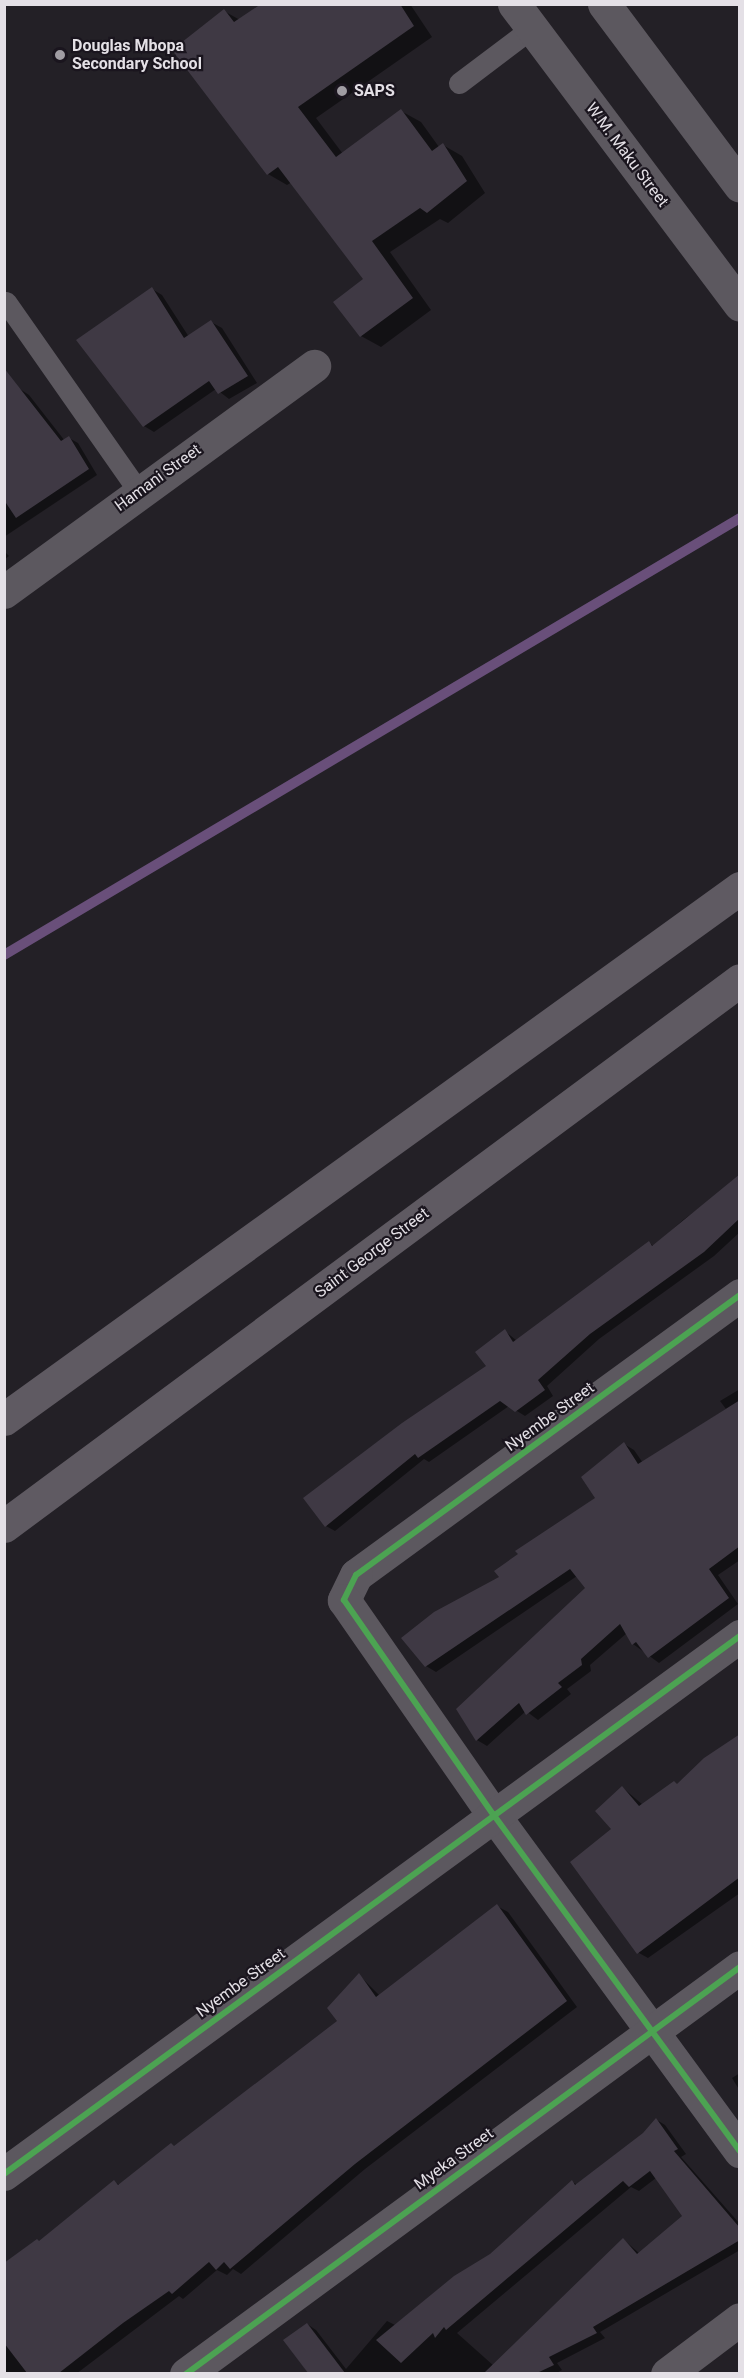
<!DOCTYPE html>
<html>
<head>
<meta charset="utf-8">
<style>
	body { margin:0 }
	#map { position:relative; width:744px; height:2378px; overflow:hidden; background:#232026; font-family:Roboto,sans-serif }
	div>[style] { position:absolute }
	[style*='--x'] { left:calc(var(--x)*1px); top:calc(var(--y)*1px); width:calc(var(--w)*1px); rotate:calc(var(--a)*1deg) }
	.shadow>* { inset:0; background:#0007 }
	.stream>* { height:10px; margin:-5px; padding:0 5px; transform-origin:5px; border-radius:5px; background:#694f7a }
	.building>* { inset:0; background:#3f3944 }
	.service>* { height:21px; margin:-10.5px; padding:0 10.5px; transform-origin:10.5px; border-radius:10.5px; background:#5c585f }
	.minor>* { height:33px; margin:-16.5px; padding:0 16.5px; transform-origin:16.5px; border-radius:16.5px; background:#5c585f }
	.tertiary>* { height:33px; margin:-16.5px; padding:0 16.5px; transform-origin:16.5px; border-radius:16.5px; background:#5c585f }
	.secondary>* { height:33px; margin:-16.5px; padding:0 16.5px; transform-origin:16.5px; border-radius:16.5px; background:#5f5a62 }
	.cycleway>* { height:6px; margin:-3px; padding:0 3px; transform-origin:3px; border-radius:3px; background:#4ca352 }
	.dots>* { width:16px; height:16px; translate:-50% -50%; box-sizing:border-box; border:3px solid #1a151e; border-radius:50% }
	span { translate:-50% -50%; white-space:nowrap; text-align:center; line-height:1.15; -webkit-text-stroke:4.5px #1a151e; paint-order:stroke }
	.poi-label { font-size:16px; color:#e4e0e6; font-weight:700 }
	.left { translate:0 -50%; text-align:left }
	.street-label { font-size:16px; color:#e4e0e6 }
	.frame { position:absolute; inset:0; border:6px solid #e4e0e6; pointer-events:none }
</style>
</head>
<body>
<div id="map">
	<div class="shadow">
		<i style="clip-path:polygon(354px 4px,410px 4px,432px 37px,316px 118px,343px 154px,401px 111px,421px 122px,439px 147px,443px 145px,462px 156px,485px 193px,448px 223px,440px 219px,390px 252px,431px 310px,381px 347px,361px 336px,365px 279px,292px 182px,287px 185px,268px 174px,224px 11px,240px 20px)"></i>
		<i style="clip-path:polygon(152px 289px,162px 295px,189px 337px,211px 322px,222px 328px,257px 383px,229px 399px,216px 389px,154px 432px,144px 426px)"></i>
		<i style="clip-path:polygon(20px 389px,29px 395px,65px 441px,69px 438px,78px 443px,97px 475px,4px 537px,4px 400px)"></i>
		<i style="clip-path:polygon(4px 551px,9px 556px,4px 560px)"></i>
		<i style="clip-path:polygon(740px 1178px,740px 1232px,714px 1256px,599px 1339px,547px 1386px,553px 1396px,525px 1416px,509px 1406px,429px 1462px,424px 1459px,335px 1531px,326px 1526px,488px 1367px,505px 1331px,517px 1341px,649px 1243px,654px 1246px,683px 1220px)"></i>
		<i style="clip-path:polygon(740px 1389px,740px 1560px,718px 1575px,738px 1604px,659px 1663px,633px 1644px,627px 1633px,590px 1665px,591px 1671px,567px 1689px,571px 1694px,538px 1720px,526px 1711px,487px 1746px,477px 1740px,587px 1588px,577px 1576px,436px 1672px,426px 1666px,501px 1578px,598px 1498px,624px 1444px,634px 1450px,643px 1463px,726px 1409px,720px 1401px)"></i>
		<i style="clip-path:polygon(740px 1735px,740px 1893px,648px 1958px,639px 1953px,613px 1829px,623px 1788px,643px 1805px,678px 1785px)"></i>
		<i style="clip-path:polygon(497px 1906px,508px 1912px,577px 2007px,365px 2169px,241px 2274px,233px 2269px,227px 2275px,217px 2270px,183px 2299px,179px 2296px,76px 2374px,4px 2374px,4px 2263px,41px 2242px,114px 2182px,120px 2185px,175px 2147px,339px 2021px,359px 1975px,380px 1996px)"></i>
		<i style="clip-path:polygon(740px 2073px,740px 2091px,732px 2078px)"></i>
		<i style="clip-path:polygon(evenodd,657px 2120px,665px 2125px,686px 2154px,681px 2157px,740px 2224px,740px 2250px,600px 2332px,605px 2338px,557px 2363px,562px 2370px,555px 2374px,309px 2374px,285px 2341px,307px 2324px,316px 2330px,346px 2369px,387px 2321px,395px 2325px,491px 2255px,572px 2182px,578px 2185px,644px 2134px,657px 2120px,656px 2178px,684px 2216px,640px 2254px,623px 2239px,494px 2366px,457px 2333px,631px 2187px,639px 2191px,656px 2178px)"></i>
	</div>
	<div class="stream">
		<i style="--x:4;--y:955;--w:856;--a:-30.7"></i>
	</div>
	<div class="building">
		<i style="clip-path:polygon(261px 4px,400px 4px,414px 26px,298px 107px,336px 157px,401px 109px,432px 151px,443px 143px,467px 181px,427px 213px,420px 208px,372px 241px,413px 298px,360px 337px,333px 302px,363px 279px,278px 167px,267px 175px,172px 50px,224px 9px,234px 22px)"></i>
		<i style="clip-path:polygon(152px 287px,184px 338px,211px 320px,248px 376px,218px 394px,209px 381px,143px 427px,76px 340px)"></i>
		<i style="clip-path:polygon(4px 368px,61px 441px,69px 436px,89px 469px,16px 518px,4px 500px)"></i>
		<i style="clip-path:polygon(740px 1174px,740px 1218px,704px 1252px,590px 1334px,538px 1380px,545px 1390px,515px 1412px,500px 1401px,418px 1458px,415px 1454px,325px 1527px,303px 1498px,402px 1423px,486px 1366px,475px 1352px,505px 1329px,513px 1342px,649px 1241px,652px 1246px)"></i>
		<i style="clip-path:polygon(740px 1400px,740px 1546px,709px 1569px,729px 1598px,648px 1658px,636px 1642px,632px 1645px,620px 1624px,581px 1659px,582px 1665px,558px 1683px,562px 1687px,526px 1715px,519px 1703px,476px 1741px,456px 1709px,585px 1588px,570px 1569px,425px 1667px,401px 1638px,434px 1612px,499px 1577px,494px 1571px,518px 1554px,515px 1551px,595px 1498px,581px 1477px,624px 1442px,638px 1464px)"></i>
		<i style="clip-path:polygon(740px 1734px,740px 1877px,637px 1954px,570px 1862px,611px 1829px,595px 1811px,622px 1786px,639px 1806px,674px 1781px,677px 1784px,704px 1758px)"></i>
		<i style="clip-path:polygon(497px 1904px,567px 2001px,355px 2164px,230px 2269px,224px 2262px,216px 2270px,209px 2262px,172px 2294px,169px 2291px,123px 2323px,59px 2373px,27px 2373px,4px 2343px,4px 2263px,37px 2239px,39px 2241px,114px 2180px,118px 2185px,171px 2143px,174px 2146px,337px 2021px,327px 2008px,359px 1973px,376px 1997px)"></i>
		<i style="clip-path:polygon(656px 2118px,678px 2149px,674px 2151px,740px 2228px,740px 2240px,593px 2327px,597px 2333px,549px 2357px,554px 2365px,537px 2373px,484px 2373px,623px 2238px,637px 2254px,682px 2216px,650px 2171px,629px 2187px,623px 2181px,446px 2330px,444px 2327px,435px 2338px,433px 2333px,401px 2363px,376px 2340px,454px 2276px,490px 2254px,572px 2180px,575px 2185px,643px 2133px)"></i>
		<i style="clip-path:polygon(307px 2323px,345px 2373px,308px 2373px,283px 2340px)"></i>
	</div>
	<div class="service">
		<i style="--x:459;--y:83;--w:91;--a:-37"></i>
		<i style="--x:6;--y:302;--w:232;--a:55"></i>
	</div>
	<div class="minor">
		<i style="--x:4;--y:592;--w:384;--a:-36.1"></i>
		<i style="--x:740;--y:1295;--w:475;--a:143.9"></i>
		<i style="--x:356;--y:1575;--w:28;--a:116"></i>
		<i style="--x:344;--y:1600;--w:261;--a:55.2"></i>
		<i style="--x:493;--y:1814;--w:418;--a:53.8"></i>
		<i style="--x:4;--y:2174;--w:912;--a:-36.17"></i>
		<i style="--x:186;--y:2374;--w:687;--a:-36.3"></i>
		<i style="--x:667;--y:2374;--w:91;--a:-37"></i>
	</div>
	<div class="tertiary">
		<i style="--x:514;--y:4;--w:376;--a:53.1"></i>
		<i style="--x:604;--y:4;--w:227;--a:53.2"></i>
	</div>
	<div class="secondary">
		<i style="--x:4;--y:1419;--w:908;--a:-35.81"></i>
		<i style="--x:4;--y:1526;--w:916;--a:-36.57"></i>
	</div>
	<div class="cycleway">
		<i style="--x:740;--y:1295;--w:475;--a:143.9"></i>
		<i style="--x:356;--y:1575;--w:28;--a:116"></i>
		<i style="--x:344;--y:1600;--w:261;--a:55.2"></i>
		<i style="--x:493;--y:1814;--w:418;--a:53.8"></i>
		<i style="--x:4;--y:2174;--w:912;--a:-36.17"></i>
		<i style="--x:186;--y:2374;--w:687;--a:-36.3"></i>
	</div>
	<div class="dots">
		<i style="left:60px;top:55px;background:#a09da3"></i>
		<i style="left:342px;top:91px;background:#a09da3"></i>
	</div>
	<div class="poi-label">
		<span class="left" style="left:72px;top:55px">Douglas Mbopa<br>Secondary School</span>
		<span class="left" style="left:354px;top:91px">SAPS</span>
	</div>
	<div class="street-label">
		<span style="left:627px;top:155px;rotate:53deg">W.M. Maku Street</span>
		<span style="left:158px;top:478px;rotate:-36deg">Hamani Street</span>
		<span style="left:372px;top:1253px;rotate:-37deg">Saint George Street</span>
		<span style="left:550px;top:1417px;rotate:-36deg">Nyembe Street</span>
		<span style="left:241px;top:1983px;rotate:-36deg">Nyembe Street</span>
		<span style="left:454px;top:2159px;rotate:-36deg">Myeka Street</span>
	</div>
	<div class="frame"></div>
</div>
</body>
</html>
